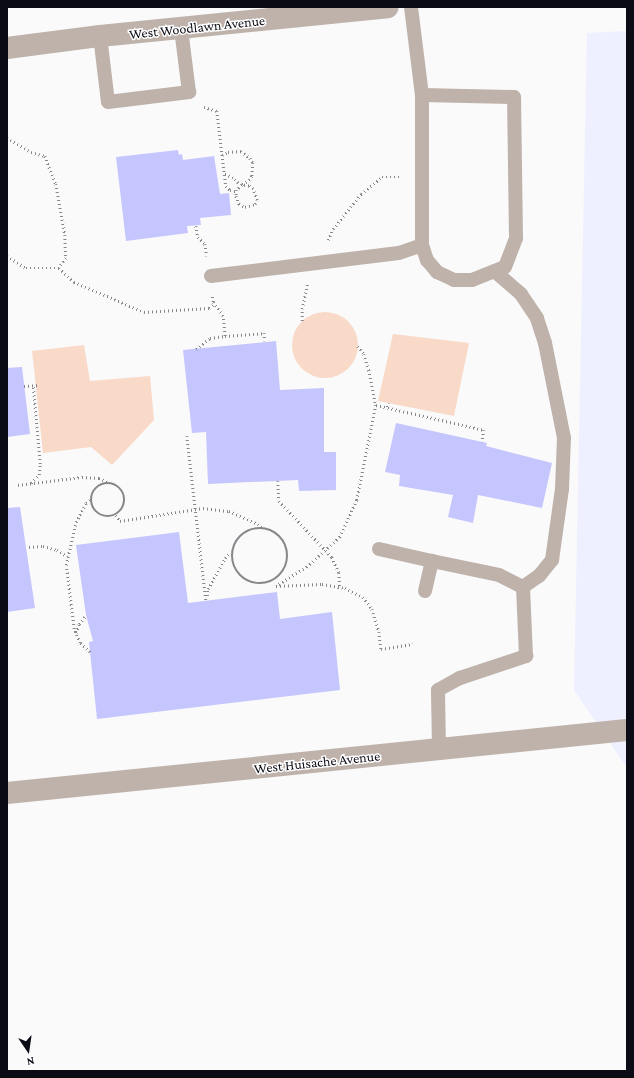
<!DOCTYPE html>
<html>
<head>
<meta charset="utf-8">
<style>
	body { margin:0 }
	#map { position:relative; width:634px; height:1078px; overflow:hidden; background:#fafafa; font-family:"Crimson Pro",serif }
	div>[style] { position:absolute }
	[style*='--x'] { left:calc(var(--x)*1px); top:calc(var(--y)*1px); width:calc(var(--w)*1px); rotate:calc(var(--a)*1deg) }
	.built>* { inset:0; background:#eff0ff }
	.green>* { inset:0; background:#f9d9c8 }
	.round { border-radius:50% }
	.building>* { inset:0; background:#c5c6fd }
	.path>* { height:2.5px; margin-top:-1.25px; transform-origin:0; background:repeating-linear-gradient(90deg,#87878b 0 1px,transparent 0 4px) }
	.path>.ring { margin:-1.25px; padding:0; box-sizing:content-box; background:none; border:2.5px solid #87878b; border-radius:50% }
	.service>* { height:14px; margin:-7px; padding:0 7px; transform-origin:7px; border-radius:7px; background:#bfb2ab }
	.minor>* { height:22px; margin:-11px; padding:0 11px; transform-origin:11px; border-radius:11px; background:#bfb2ab }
	.tertiary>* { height:22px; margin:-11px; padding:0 11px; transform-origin:11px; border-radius:11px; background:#bfb2ab }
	span { translate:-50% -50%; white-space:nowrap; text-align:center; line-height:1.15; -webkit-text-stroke:3px #fff; paint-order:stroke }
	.street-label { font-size:14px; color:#0b0b15 }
	.frame { position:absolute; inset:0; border:8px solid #0b0b15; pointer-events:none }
	.north { position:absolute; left:8px; top:1030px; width:40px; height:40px; -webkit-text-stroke:3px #fff; paint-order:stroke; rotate:167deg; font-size:11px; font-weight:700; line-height:16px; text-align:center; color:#0b0b15 }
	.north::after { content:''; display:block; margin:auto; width:14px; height:18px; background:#0b0b15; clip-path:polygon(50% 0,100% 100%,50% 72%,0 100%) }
</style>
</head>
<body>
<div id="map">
	<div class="built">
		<i style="clip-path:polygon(627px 31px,627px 768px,574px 690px,587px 33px)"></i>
	</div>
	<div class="green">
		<i class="round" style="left:292px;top:312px;width:66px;height:66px"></i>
		<i style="clip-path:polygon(393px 334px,469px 343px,454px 416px,378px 401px)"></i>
		<i style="clip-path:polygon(84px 345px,90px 381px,150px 376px,154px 420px,112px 465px,91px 447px,43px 453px,32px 351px)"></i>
	</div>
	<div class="building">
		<i style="clip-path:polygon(178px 150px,179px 155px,182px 154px,183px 160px,214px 156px,220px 194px,229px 193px,231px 215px,200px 218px,201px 225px,187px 226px,188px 233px,126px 241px,116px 157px)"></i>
		<i style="clip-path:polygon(276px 341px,280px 390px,324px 388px,324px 452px,336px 452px,336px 490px,299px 491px,298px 480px,208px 484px,206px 432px,192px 433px,183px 350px)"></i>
		<i style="clip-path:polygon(22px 367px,30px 434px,7px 437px,7px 368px)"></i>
		<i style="clip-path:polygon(396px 423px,487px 443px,486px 446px,552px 463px,542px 508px,478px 495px,473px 523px,448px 517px,453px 495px,399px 486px,400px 475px,385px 472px)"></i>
		<i style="clip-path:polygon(20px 507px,35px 608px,7px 612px,7px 508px)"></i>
		<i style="clip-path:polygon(179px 532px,188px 603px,277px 592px,280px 619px,332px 612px,340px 690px,97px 719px,89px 642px,93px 641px,86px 615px,76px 545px)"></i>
	</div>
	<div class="path">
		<i style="--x:204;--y:107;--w:14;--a:17"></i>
		<i style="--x:217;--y:111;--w:76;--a:83.2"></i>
		<i style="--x:226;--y:186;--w:6;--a:45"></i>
		<i style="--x:230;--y:190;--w:7;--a:16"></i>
		<i style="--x:7;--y:138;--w:28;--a:30"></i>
		<i style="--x:31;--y:152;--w:15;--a:16"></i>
		<i style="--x:45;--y:156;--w:30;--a:69"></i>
		<i style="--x:56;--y:184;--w:52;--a:80"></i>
		<i style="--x:65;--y:235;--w:23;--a:88"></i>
		<i style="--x:66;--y:258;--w:12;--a:125"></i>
		<i style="--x:222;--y:155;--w:7;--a:-27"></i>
		<i style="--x:228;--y:152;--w:13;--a:-4"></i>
		<i style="--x:241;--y:151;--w:11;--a:38"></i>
		<i style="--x:250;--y:158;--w:6;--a:59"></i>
		<i style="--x:253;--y:163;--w:13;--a:94"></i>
		<i style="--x:252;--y:176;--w:4;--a:117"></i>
		<i style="--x:250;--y:180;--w:9;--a:148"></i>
		<i style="--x:242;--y:185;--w:7;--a:135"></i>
		<i style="--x:237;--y:190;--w:6;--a:99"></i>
		<i style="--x:236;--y:196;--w:9;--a:69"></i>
		<i style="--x:239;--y:204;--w:7;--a:27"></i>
		<i style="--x:245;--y:207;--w:10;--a:-17"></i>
		<i style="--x:255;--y:204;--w:4;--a:-63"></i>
		<i style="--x:257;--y:200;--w:12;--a:-110"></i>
		<i style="--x:253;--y:189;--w:5;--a:-143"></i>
		<i style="--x:249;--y:186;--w:7;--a:-172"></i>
		<i style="--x:242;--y:185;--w:4;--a:-153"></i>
		<i style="--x:238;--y:183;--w:7;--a:-135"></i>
		<i style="--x:233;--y:178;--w:10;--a:-156"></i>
		<i style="--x:196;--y:226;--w:11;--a:80"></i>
		<i style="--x:198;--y:237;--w:10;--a:45"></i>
		<i style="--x:205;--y:244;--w:12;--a:81"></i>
		<i style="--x:328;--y:240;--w:12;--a:-66"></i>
		<i style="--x:333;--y:229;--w:45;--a:-51.3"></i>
		<i style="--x:361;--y:194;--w:27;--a:-39"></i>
		<i style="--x:382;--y:177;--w:20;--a:0"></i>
		<i style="--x:7;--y:256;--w:22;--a:32"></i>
		<i style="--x:26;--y:268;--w:33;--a:0"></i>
		<i style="--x:59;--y:268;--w:21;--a:43"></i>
		<i style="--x:74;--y:282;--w:76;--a:23.2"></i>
		<i style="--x:144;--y:312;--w:65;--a:-3.5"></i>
		<i style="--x:209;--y:308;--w:6;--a:-39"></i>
		<i style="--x:302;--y:321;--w:12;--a:-90"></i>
		<i style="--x:302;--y:309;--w:25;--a:-78"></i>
		<i style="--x:225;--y:336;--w:39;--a:-4"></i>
		<i style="--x:264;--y:333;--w:8;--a:83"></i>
		<i style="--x:358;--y:346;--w:10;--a:53"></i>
		<i style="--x:364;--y:354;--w:17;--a:73"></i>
		<i style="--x:369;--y:370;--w:36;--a:79"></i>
		<i style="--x:376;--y:405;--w:97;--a:101.3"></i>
		<i style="--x:357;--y:500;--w:41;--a:114.7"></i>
		<i style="--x:340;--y:537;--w:45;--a:137.7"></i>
		<i style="--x:307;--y:567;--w:36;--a:148"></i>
		<i style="--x:276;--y:586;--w:46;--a:-2.5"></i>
		<i style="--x:322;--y:584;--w:23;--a:10"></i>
		<i style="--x:345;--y:588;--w:20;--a:27"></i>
		<i style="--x:363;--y:597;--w:15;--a:53"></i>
		<i style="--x:372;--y:609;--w:24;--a:73"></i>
		<i style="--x:379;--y:632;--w:17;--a:83"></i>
		<i style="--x:381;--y:649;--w:32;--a:-9"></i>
		<i style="--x:196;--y:349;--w:18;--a:-38"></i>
		<i style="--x:210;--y:338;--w:15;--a:-8"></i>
		<i style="--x:225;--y:336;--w:20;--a:-96"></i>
		<i style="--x:223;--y:316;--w:17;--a:-126"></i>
		<i style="--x:213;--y:302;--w:6;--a:-99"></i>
		<i style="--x:24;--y:386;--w:16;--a:-4"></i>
		<i style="--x:376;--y:405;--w:111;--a:13"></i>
		<i style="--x:484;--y:430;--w:12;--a:99"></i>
		<i style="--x:387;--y:407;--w:4;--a:-76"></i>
		<i style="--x:187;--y:436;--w:166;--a:83.4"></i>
		<i style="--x:278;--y:481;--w:20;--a:87"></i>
		<i style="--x:279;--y:501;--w:77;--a:46.6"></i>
		<i style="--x:332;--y:557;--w:17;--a:66"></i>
		<i style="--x:339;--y:573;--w:14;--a:86"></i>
		<i class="ring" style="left:91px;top:483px;width:31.5px;height:31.5px"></i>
		<i style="--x:31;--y:483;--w:11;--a:-45"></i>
		<i style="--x:39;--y:475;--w:11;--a:-85"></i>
		<i style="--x:40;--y:464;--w:79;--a:-95.1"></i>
		<i style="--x:18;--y:485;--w:64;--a:-7.1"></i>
		<i style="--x:82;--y:477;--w:17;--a:3"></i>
		<i style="--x:99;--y:478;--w:10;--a:24"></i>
		<i style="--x:116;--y:515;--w:7;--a:56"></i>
		<i style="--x:120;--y:521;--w:84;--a:-8.9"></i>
		<i style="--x:203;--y:508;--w:26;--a:7"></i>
		<i style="--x:229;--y:511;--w:32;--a:24"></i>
		<i style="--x:258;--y:524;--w:6;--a:45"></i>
		<i class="ring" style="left:232px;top:528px;width:53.5px;height:53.5px"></i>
		<i style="--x:29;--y:547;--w:14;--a:-4"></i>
		<i style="--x:43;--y:546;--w:15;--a:16"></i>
		<i style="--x:57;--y:550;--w:13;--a:32"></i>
		<i style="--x:207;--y:596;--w:7;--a:-82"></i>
		<i style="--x:208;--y:589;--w:35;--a:-61"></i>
		<i style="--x:225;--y:558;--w:8;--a:-45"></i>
		<i style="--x:76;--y:633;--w:9;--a:-72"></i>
		<i style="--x:79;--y:624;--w:11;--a:-52"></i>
		<i style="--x:90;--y:652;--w:13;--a:-138"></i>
		<i style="--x:80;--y:643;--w:15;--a:-113"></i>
		<i style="--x:74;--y:629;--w:64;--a:-97.1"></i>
		<i style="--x:66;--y:565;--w:44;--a:-76.9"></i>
		<i style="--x:76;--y:522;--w:21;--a:-62"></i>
		<i style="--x:86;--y:503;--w:6;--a:-39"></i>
	</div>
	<div class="service">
		<i style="--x:411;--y:7;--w:89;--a:82.9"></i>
		<i style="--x:422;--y:95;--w:150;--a:90"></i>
		<i style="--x:422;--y:245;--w:16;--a:72"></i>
		<i style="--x:427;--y:260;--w:16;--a:50"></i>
		<i style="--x:437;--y:272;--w:19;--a:25"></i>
		<i style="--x:454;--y:280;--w:18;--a:0"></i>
		<i style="--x:472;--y:280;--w:35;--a:-22"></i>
		<i style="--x:505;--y:267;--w:31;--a:-69"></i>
		<i style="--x:516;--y:238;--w:141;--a:-90.8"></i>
		<i style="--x:514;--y:97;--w:92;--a:-178.8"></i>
		<i style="--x:100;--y:36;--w:66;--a:83.1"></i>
		<i style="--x:108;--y:102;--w:82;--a:-7"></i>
		<i style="--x:189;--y:92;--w:64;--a:-97.2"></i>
		<i style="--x:211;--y:276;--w:189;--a:-7"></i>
		<i style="--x:399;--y:253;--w:24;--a:-19"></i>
		<i style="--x:379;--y:549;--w:54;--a:12.8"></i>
		<i style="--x:425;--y:591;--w:31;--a:-77"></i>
		<i style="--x:432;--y:561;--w:68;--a:11.8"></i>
		<i style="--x:499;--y:575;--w:27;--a:27"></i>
		<i style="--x:439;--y:749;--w:59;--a:-91"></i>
		<i style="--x:438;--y:690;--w:25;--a:-29"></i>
		<i style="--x:460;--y:678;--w:70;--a:-18.4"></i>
		<i style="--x:526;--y:656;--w:69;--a:-92.5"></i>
		<i style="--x:523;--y:587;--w:19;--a:-35"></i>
		<i style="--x:539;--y:576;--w:21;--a:-51"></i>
		<i style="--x:552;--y:560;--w:72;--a:-82"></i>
		<i style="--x:562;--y:489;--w:51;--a:-87.8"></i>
		<i style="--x:564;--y:438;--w:97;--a:-101.3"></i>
		<i style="--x:545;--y:343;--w:26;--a:-108"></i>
		<i style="--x:537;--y:318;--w:29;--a:-124"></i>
		<i style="--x:521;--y:294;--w:33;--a:-139"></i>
	</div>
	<div class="minor">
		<i style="--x:7;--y:793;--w:623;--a:-5.8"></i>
	</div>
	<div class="tertiary">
		<i style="--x:7;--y:48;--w:94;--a:-7.4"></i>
		<i style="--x:100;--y:36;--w:289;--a:-5.7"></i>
	</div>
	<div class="street-label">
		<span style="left:197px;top:27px;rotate:-6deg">West Woodlawn Avenue</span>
		<span style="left:317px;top:762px;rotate:-6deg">West Huisache Avenue</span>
	</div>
	<div class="frame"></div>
	<div class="north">N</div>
</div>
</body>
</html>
